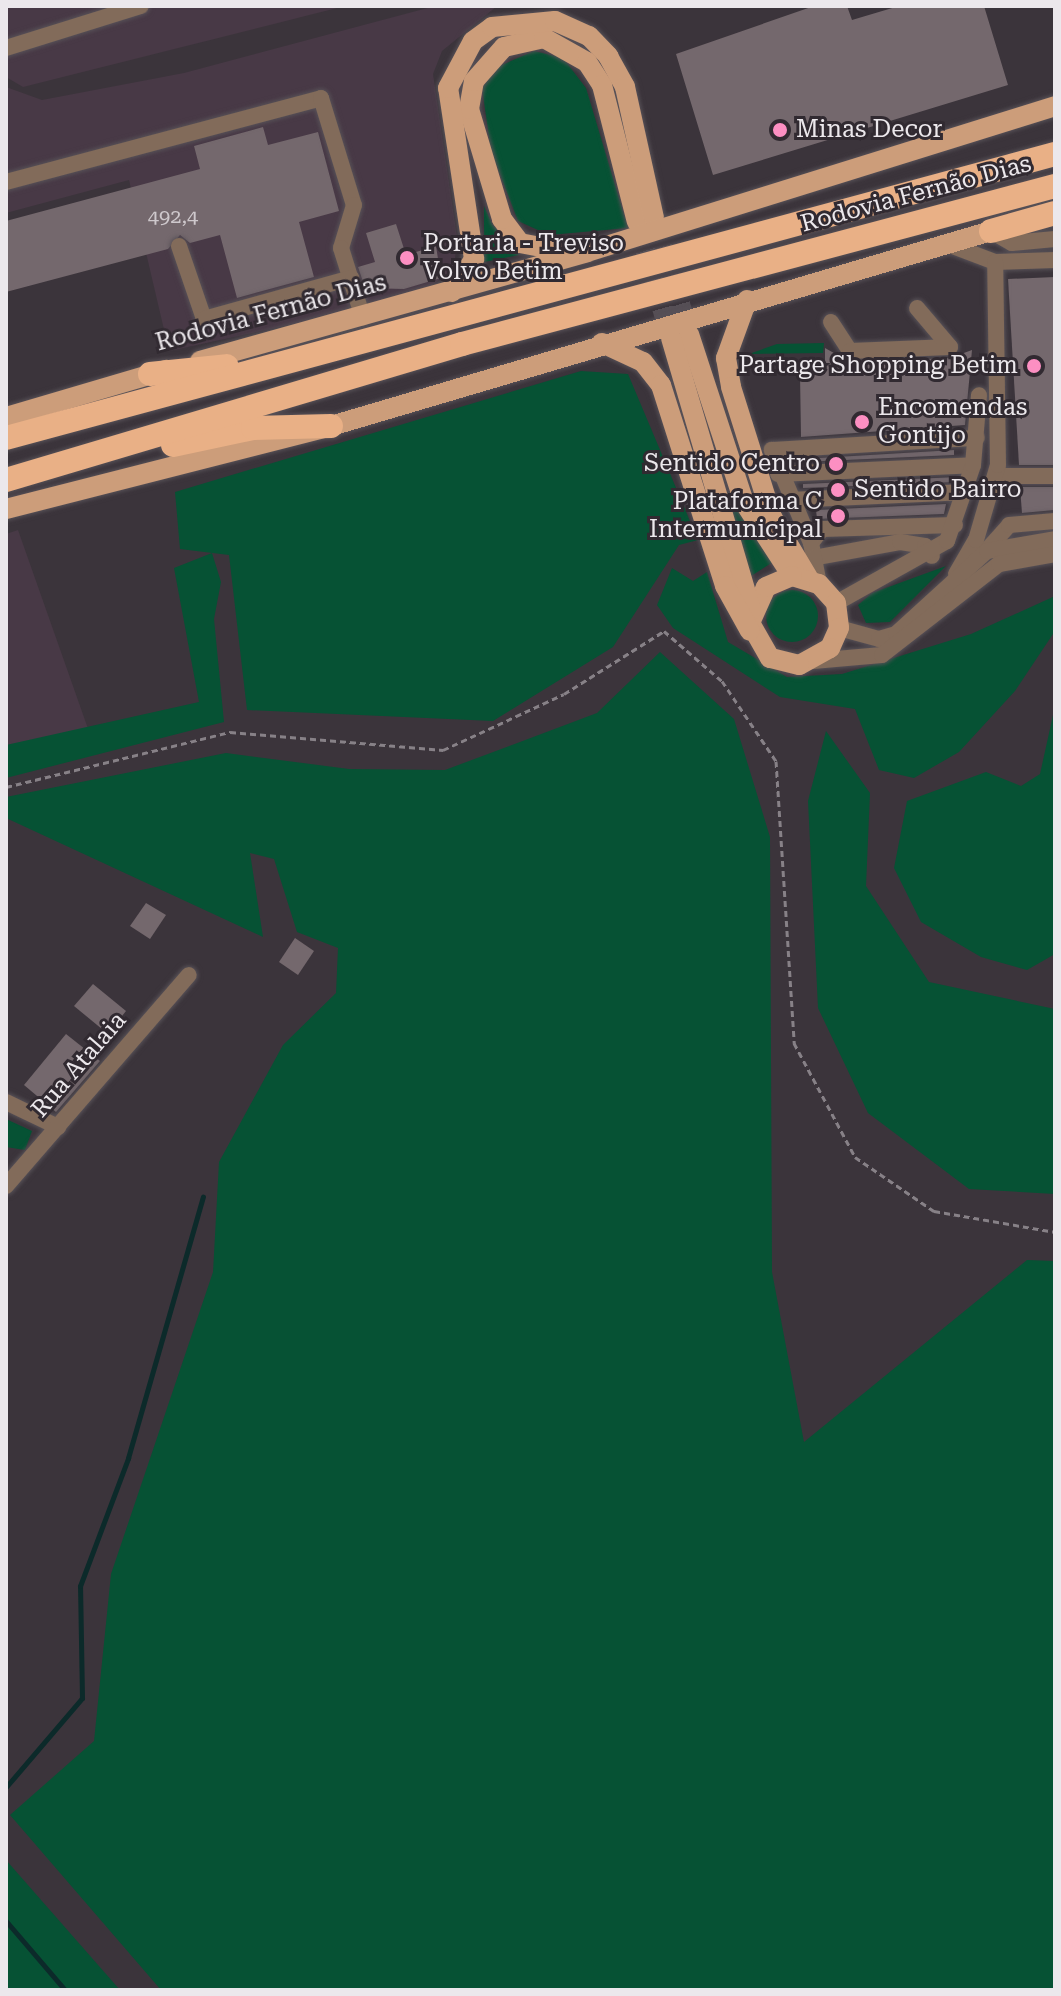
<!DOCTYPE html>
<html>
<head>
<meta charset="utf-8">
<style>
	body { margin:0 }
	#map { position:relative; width:1061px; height:1996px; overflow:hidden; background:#3b343b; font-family:"Roboto Serif",serif }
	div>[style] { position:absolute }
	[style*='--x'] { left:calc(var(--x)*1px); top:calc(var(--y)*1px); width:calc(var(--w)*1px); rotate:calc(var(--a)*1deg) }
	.industrial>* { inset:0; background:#483946 }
	.green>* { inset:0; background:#065234 }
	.round { border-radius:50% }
	.stream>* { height:5px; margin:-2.5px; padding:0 2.5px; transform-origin:2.5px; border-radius:2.5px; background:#0c2a2a }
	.building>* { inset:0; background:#74686d }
	.major-tunnel>* { height:20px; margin-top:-10px; transform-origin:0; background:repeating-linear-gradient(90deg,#564f56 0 20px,transparent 0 30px) }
	.path>* { height:3px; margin-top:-1.5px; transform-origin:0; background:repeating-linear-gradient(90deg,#878187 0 6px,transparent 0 10px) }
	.roads { filter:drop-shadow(0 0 2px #575157) drop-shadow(0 0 2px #575157) }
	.minor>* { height:16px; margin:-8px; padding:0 8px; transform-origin:8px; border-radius:8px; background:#826b5a }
	.major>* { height:20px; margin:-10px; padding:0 10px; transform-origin:10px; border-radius:10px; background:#cc9d7a }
	.highway>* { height:24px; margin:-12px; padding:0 12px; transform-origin:12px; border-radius:12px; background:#e9b086 }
	.dots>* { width:22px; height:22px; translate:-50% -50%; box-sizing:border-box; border:4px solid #312a31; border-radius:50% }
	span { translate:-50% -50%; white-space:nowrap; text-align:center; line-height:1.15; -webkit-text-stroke:6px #312a31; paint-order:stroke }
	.number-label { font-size:20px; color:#cec8cc }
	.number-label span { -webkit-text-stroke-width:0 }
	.poi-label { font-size:24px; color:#ece8ec }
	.left { translate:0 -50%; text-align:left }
	.right { translate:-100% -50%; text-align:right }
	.street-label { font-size:24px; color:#ece8ec }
	.frame { position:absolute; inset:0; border:8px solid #ece8ec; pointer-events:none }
</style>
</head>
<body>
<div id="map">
	<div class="industrial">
		<i style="clip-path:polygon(6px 6px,345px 6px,23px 87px,6px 77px)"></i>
		<i style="clip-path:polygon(435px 6px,497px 6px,442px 51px,433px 74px,457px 237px,454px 269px,414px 298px,169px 351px,129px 180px,6px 213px,6px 87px,42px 100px,184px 73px)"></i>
		<i style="clip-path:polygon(18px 530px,92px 740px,6px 766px,6px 534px)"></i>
	</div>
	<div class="green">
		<i style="clip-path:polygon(534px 51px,563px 58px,586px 88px,628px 228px,549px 235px,518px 221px,491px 151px,482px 88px,495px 68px)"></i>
		<i style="clip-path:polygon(484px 206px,492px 224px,519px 255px,484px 262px)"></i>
		<i style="clip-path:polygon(824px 343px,823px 353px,749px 354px,777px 344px)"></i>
		<i style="clip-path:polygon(581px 371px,628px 374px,698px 540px,679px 545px,613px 647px,493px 721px,247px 710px,229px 555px,180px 549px,175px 492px)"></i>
		<i style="clip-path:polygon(727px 490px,773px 562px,748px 578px)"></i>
		<i style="clip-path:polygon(212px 553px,221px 582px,214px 619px,224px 722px,6px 778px,6px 745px,199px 702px,174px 568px)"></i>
		<i style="clip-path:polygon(946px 566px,890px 622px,866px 623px,858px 605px,872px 593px)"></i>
		<i style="clip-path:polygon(672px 568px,693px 581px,707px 572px,728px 642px,787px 677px,842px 674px,971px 634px,1055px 596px,1055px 631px,1015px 691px,959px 752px,914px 778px,879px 770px,855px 709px,780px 697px,673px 628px,657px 605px)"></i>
		<i class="round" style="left:766px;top:590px;width:52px;height:52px"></i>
		<i style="clip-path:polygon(660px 652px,734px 719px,770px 837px,772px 1272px,804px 1442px,1027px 1260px,1055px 1261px,1055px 1990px,161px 1990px,10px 1815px,94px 1741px,111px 1574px,213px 1272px,219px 1162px,283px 1045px,336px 993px,338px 948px,297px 932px,274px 859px,250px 853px,263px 937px,6px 818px,6px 797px,226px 753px,349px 769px,445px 770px,597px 713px)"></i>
		<i style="clip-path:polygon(1055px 706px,1055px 954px,1027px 970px,981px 957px,921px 922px,894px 868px,907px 801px,986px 772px,1021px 786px,1040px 774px)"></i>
		<i style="clip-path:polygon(826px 731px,870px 793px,866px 886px,929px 982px,1055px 1009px,1055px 1194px,969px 1189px,868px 1113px,818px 1008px,808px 801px)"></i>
		<i style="clip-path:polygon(6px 1119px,32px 1131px,25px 1150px,6px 1147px)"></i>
		<i style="clip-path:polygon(6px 1860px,120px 1990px,6px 1988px)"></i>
	</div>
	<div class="stream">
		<i style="--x:6;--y:1787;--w:117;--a:-49.5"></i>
		<i style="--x:82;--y:1698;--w:112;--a:-91"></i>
		<i style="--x:80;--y:1586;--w:137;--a:-69.4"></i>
		<i style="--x:128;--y:1458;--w:272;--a:-74"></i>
		<i style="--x:6;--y:1921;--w:91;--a:49.5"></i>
	</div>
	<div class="building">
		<i style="clip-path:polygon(814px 6px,847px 6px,852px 20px,899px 6px,984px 6px,1008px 85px,713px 175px,676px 54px)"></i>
		<i style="clip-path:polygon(263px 127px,268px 145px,318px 132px,339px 211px,299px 222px,314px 277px,237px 298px,220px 235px,190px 243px,180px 235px,168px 249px,6px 292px,6px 221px,200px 169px,194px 146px)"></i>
		<i style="clip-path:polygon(396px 224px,406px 255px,436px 246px,441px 278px,404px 289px,365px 288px,358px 267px,375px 262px,366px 233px)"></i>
		<i style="clip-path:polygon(1055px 277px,1055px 465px,1019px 465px,1008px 279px)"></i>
		<i style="clip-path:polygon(825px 348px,850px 362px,950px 358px,972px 350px,965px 425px,801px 437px,800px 375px,825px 374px)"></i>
		<i style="clip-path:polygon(954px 450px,954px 455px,802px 462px,802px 459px)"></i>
		<i style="clip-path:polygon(957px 477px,956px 482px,803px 488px,803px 484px)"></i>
		<i style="clip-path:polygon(1020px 487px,1055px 487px,1055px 510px,1022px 513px)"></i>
		<i style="clip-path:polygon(946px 504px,944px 514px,817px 519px,816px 510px)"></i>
		<i style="clip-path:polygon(146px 903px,166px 915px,150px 939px,130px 926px)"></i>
		<i style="clip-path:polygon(295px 938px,314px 951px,298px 975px,279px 962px)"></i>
		<i style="clip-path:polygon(93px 984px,126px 1011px,108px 1034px,74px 1006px)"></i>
		<i style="clip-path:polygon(66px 1034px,100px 1061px,56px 1112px,24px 1085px)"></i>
	</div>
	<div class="major-tunnel">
		<i style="--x:654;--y:218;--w:121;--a:73.2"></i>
		<i style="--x:637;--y:222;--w:121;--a:73.7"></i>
	</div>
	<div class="path">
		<i style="--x:6;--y:787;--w:231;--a:-13.8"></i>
		<i style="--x:230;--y:732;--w:214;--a:4.8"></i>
		<i style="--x:443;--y:750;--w:133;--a:-24.8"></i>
		<i style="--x:564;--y:694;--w:118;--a:-32.2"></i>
		<i style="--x:664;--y:631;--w:77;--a:40.8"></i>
		<i style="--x:722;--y:681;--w:97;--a:56"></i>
		<i style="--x:776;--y:761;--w:283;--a:86.3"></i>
		<i style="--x:794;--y:1043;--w:129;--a:61.8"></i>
		<i style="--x:855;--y:1157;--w:96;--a:34.4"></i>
		<i style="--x:934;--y:1211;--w:123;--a:9.8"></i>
	</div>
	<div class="roads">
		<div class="minor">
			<i style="--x:6;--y:48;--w:141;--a:-17.3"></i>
			<i style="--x:6;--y:182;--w:326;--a:-14.9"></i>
			<i style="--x:321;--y:98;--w:112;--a:72.9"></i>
			<i style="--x:354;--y:205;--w:45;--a:106.8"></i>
			<i style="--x:341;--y:248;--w:73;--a:72.6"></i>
			<i style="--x:991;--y:231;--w:24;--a:30"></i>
			<i style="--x:1012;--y:243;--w:43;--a:-5.3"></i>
			<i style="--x:950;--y:245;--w:48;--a:20.7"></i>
			<i style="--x:995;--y:262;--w:60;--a:-1.9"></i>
			<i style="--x:179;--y:246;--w:77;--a:71.1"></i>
			<i style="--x:204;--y:319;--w:153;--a:-15.6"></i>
			<i style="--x:831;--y:322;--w:35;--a:57"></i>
			<i style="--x:850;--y:351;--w:100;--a:-2.3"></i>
			<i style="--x:950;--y:347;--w:51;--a:-130.2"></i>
			<i style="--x:778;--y:474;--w:195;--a:-2.6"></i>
			<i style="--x:996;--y:476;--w:59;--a:0"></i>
			<i style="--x:789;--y:500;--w:178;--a:-2.6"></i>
			<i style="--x:811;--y:543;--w:18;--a:-52"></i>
			<i style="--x:822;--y:529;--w:133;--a:-1.7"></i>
			<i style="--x:985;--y:552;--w:36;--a:-48"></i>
			<i style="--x:1009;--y:525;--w:46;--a:-5"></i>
			<i style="--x:813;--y:558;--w:88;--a:-10.4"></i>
			<i style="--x:900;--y:542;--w:25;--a:9"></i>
			<i style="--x:925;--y:546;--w:12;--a:55"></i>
			<i style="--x:956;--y:574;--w:39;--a:-60"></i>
			<i style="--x:976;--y:540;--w:78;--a:-73.7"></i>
			<i style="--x:998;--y:465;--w:203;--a:-90.8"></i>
			<i style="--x:819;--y:584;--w:42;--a:-101"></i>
			<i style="--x:811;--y:543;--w:101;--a:-112.8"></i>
			<i style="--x:772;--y:450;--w:205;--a:-3.4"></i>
			<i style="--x:836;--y:603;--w:127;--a:-29.2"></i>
			<i style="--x:947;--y:541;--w:80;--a:-71.1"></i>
			<i style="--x:973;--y:465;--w:70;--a:-85.1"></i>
			<i style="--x:839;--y:628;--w:41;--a:15.4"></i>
			<i style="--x:879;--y:639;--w:18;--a:-16"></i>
			<i style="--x:896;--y:634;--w:123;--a:-42.4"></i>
			<i style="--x:987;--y:551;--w:69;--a:-10"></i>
			<i style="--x:813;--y:661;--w:69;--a:-5"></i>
			<i style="--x:882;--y:655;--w:148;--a:-37.9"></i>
			<i style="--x:999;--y:564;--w:57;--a:-10.1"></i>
			<i style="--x:6;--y:1102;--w:58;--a:25.7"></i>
			<i style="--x:6;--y:1186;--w:279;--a:-49.1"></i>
		</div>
		<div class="major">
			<i style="--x:567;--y:252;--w:48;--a:-169.2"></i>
			<i style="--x:520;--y:243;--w:30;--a:-127"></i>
			<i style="--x:502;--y:219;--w:115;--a:-106.7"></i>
			<i style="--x:469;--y:109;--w:28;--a:-80"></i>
			<i style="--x:474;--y:81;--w:45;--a:-48.6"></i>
			<i style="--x:504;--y:47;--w:41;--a:-12.7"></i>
			<i style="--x:544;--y:38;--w:49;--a:29.2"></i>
			<i style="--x:587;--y:62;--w:27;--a:57"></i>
			<i style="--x:602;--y:85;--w:141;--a:75.7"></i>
			<i style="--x:452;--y:292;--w:40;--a:-56"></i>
			<i style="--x:474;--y:259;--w:173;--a:-98.6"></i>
			<i style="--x:448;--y:88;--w:53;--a:-62"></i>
			<i style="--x:473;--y:41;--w:24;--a:-36"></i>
			<i style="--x:492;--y:27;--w:63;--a:-5.4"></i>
			<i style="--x:555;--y:21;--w:37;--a:24"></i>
			<i style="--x:589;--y:36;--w:28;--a:46"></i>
			<i style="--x:608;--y:56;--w:35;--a:61"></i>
			<i style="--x:625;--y:87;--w:134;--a:77.5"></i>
			<i style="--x:747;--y:300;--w:62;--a:109.9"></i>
			<i style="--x:726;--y:358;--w:29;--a:80"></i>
			<i style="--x:731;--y:387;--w:136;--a:72.5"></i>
			<i style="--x:772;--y:517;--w:72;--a:59.2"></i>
			<i style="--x:689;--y:334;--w:177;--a:71.9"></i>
			<i style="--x:744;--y:502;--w:88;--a:57"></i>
			<i style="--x:792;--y:576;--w:28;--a:17"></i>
			<i style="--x:819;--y:584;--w:25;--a:48"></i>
			<i style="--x:836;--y:603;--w:25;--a:83"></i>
			<i style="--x:839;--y:628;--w:22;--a:114"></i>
			<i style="--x:830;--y:648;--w:35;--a:151"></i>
			<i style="--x:799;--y:665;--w:30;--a:-166"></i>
			<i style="--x:770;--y:658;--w:40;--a:-119.7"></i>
			<i style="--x:750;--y:623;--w:39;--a:-66"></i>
			<i style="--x:766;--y:587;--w:28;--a:-23"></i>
			<i style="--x:671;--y:338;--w:284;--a:73.6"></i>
			<i style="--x:602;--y:343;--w:45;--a:24.9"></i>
			<i style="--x:643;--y:362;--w:29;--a:52"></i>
			<i style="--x:661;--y:385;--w:211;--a:72.3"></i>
			<i style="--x:725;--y:586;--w:51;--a:60.9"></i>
			<i style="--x:200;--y:361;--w:402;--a:-15.7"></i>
			<i style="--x:587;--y:252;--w:490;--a:-17.3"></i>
			<i style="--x:6;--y:417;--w:167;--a:-16.4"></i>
			<i style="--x:6;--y:509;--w:335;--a:-14.3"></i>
			<i style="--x:331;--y:426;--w:688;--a:-16.46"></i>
		</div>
		<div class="highway">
			<i style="--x:991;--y:231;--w:66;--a:-15.7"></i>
			<i style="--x:150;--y:374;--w:77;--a:-5.9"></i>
			<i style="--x:6;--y:438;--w:1087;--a:-15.15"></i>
			<i style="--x:173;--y:445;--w:82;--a:-12"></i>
			<i style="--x:253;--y:428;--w:78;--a:-1.5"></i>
			<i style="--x:6;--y:480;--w:476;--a:-16.6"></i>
			<i style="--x:462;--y:344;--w:614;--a:-14.92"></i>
		</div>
	</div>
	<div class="dots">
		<i style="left:780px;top:130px;background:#fc8fc2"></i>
		<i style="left:407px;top:258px;background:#fc8fc2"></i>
		<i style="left:1034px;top:366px;background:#fc8fc2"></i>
		<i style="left:862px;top:422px;background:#fc8fc2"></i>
		<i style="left:836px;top:464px;background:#fc8fc2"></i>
		<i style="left:838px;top:490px;background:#fc8fc2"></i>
		<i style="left:838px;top:516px;background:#fc8fc2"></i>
	</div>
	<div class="number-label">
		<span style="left:173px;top:216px">492,4</span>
	</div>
	<div class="poi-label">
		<span class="left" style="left:796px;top:130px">Minas Decor</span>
		<span class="left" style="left:423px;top:258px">Portaria - Treviso<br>Volvo Betim</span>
		<span class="right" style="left:1018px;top:366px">Partage Shopping Betim</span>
		<span class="left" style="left:878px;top:422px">Encomendas<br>Gontijo</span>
		<span class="right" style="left:820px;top:464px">Sentido Centro</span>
		<span class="left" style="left:854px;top:490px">Sentido Bairro</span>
		<span class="right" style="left:822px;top:516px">Plataforma C<br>Intermunicipal</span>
	</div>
	<div class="street-label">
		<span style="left:916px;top:194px;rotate:-15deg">Rodovia Fernão Dias</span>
		<span style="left:271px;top:313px;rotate:-15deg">Rodovia Fernão Dias</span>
		<span style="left:79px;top:1065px;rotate:-49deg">Rua Atalaia</span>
	</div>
	<div class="frame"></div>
</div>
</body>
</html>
